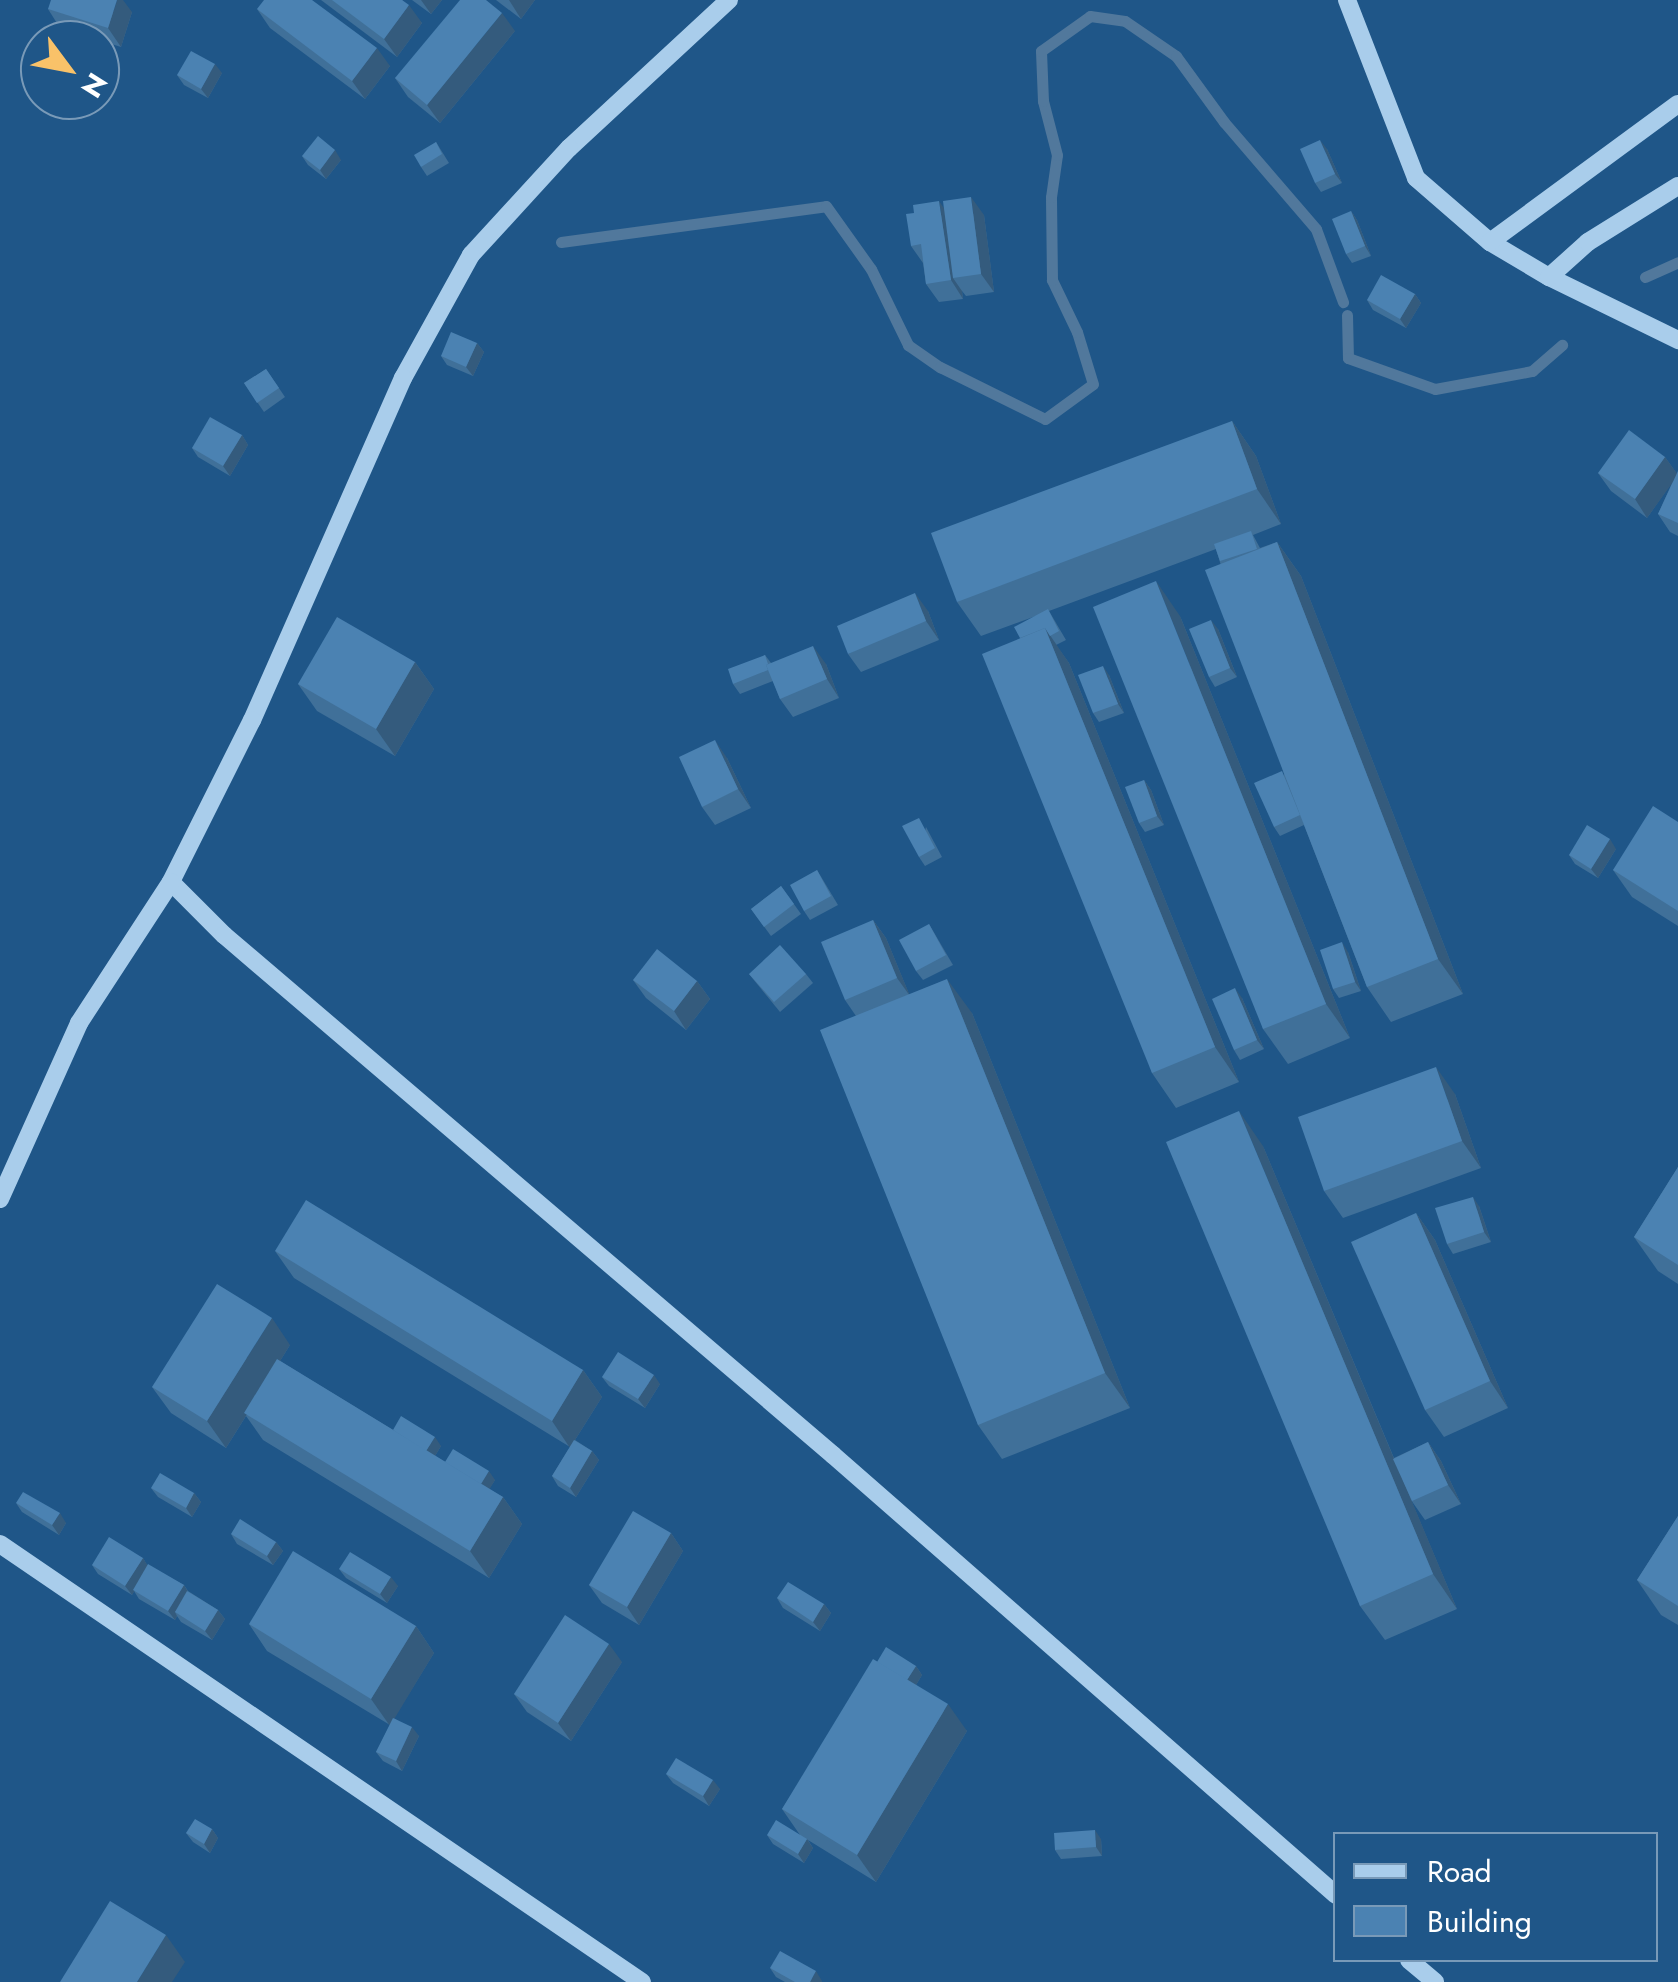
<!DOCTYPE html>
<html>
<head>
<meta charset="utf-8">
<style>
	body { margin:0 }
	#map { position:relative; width:1678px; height:1982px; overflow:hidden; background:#1f5688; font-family:Jost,sans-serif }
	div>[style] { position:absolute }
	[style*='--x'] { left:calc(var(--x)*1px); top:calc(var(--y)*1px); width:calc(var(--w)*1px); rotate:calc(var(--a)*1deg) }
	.stream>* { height:11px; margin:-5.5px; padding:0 5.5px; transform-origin:5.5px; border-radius:5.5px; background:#51789c }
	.minor>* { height:18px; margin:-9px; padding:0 9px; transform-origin:9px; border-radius:9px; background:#a9cdeb }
	.wall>* { inset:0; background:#407099 }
	.shaded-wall>* { inset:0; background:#345b7d }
	.building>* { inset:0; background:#4b82b2 }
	span { translate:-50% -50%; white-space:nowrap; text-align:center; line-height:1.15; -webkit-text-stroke:10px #1f5688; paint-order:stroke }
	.legend { position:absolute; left:1333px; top:1832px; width:325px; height:130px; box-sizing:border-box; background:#1f5688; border:2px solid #799ab8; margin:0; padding:12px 18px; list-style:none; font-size:30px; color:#fff }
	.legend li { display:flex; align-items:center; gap:20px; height:50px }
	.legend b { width:50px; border:2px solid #799ab8 }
	.north { position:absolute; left:20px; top:20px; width:100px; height:100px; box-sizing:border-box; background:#1f5688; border:2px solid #799ab8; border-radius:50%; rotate:122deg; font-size:28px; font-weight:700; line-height:40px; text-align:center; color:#fff }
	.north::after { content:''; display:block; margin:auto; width:35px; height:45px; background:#f9c269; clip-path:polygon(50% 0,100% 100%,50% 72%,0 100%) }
</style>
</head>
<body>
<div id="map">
	<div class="stream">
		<i style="--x:561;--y:242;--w:267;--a:-7.7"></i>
		<i style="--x:826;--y:206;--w:77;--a:54.5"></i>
		<i style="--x:871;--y:269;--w:85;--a:64"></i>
		<i style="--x:908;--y:345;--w:39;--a:35"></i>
		<i style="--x:940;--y:367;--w:117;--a:26.3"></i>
		<i style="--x:1045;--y:419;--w:59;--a:-36.1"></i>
		<i style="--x:1093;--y:384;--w:54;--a:-107.1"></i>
		<i style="--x:1077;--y:332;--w:58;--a:-115.7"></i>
		<i style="--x:1052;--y:280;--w:83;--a:-90.7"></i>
		<i style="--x:1051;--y:197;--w:42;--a:-81.9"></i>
		<i style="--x:1057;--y:155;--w:56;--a:-104.5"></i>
		<i style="--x:1043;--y:101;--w:50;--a:-92.3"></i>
		<i style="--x:1041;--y:51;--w:60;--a:-35.5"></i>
		<i style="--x:1090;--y:16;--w:35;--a:8"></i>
		<i style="--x:1125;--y:21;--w:62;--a:34.5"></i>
		<i style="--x:1176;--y:56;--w:82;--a:54"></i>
		<i style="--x:1224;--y:122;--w:141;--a:49.3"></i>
		<i style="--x:1316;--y:229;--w:78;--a:69.7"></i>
		<i style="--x:1645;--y:277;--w:36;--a:-24"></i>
		<i style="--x:1347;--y:315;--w:43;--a:88.7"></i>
		<i style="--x:1348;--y:358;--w:92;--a:19.6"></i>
		<i style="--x:1435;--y:389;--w:99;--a:-10.5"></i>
		<i style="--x:1532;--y:371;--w:40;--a:-41"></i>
	</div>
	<div class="minor">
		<i style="--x:729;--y:0;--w:218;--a:137.2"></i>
		<i style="--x:569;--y:148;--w:145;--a:132.5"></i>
		<i style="--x:471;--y:255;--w:141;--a:118.9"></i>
		<i style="--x:403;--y:378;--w:374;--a:113.8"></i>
		<i style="--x:252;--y:720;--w:181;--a:116.6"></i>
		<i style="--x:171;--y:882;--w:75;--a:45"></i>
		<i style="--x:224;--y:935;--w:801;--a:40.49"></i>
		<i style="--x:833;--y:1455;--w:668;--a:41.18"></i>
		<i style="--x:1347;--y:0;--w:191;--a:68.8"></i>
		<i style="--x:1416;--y:178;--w:98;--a:40.9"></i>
		<i style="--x:1490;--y:242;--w:69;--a:30.7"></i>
		<i style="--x:1549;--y:277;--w:144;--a:26"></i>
		<i style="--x:1490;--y:242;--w:233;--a:-36.3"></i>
		<i style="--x:1549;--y:277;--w:52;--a:-41.9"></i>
		<i style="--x:1588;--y:242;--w:106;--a:-31.9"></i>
		<i style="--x:0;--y:1199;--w:193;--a:-65.8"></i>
		<i style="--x:79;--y:1023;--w:168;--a:-56.9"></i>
		<i style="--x:0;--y:1544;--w:777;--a:34.3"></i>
		<i style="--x:1409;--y:1960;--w:34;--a:40"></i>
	</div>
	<div class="wall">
		<i style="clip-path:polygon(321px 0,402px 0,422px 23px,397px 57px)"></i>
		<i style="clip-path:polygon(412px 0,442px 0,431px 14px)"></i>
		<i style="clip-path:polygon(496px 0,535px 0,521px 19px)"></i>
		<i style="clip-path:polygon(48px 9px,132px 12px,121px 47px,60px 28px)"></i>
		<i style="clip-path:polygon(257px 9px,390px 66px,365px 99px,270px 28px)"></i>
		<i style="clip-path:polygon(515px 31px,440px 123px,408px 97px,395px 78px)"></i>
		<i style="clip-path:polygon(222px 73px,208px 98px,184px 85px,177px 75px)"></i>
		<i style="clip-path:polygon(436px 142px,449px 163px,427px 176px,421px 167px)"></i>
		<i style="clip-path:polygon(1327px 149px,1342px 183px,1321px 192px,1315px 183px)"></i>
		<i style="clip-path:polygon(302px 156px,341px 160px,326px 179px,308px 165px)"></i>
		<i style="clip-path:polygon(944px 209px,984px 215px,994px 292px,966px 296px,962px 291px,963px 299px,939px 302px,926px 284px,923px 263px,911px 246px)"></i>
		<i style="clip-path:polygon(1351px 211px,1357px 220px,1371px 256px,1352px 263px,1346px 254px)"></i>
		<i style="clip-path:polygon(1415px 294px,1421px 303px,1406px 328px,1373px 310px,1367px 300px)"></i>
		<i style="clip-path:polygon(477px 343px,484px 352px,473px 376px,447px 365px,441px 356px)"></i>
		<i style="clip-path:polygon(266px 369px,285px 397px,264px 412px,244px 383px)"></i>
		<i style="clip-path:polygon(1232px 421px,1256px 456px,1281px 524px,1253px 535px,1260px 548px,1277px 542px,1301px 576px,1463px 994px,1391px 1022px,1367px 987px,1304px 825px,1280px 836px,1274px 827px,1284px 774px,1216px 549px,1049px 611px,1066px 640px,1056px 645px,1069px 663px,1239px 1082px,1176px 1108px,1152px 1073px,1020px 638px,1036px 616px,981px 636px,957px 602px)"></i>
		<i style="clip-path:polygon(242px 435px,248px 445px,230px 476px,198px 457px,192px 448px)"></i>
		<i style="clip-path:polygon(1665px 457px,1677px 474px,1678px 471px,1678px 536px,1670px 532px,1658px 514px,1673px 481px,1647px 518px,1611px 491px,1598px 473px)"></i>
		<i style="clip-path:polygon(928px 611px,939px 640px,861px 672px,848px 654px)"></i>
		<i style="clip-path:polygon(1180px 616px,1350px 1038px,1288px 1064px,1263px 1029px)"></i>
		<i style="clip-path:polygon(1218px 629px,1237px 677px,1215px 687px,1209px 677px)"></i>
		<i style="clip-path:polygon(765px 655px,771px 663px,826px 664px,839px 698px,793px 717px,780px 699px,773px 681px,740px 694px,733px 684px)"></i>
		<i style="clip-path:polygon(415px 662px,434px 689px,395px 756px,317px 711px,298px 684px)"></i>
		<i style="clip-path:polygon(1109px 675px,1124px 713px,1099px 722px,1093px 713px)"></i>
		<i style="clip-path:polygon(727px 758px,751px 808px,715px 825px,702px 807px)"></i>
		<i style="clip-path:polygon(1144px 780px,1151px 790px,1164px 825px,1145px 832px,1139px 823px)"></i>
		<i style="clip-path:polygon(1678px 822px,1678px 926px,1632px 897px,1613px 870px)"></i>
		<i style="clip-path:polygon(926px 827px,942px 857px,925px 866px,919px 857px)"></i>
		<i style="clip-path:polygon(1616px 849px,1598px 878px,1575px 864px,1569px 855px)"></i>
		<i style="clip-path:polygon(817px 870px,838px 905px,810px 920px,804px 911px)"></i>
		<i style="clip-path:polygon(781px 886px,801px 914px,771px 936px,751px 909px)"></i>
		<i style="clip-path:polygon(873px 920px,886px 938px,909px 994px,972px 1013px,1130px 1408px,1002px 1459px,978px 1425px,856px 1016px,845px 1000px)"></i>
		<i style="clip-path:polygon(929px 924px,953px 965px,923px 980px,916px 971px)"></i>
		<i style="clip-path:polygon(1348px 952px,1361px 991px,1339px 998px,1333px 989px)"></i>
		<i style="clip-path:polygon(749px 974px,806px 974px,813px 983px,780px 1012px)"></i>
		<i style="clip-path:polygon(633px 980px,697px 981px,710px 999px,686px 1030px,646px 998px)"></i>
		<i style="clip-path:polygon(1242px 998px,1264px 1049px,1240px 1060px,1234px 1050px)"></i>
		<i style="clip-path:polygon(1455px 1094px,1481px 1168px,1343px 1218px,1324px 1191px)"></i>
		<i style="clip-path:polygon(1263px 1146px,1394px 1458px,1428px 1442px,1441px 1461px,1461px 1504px,1425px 1520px,1411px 1500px,1457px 1609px,1385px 1640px,1360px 1606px)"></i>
		<i style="clip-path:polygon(1678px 1167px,1678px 1284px,1658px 1271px,1634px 1237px)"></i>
		<i style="clip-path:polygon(1479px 1206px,1491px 1242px,1453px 1254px,1447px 1244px)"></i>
		<i style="clip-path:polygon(1416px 1213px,1435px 1240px,1508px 1408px,1444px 1437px,1425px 1410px)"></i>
		<i style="clip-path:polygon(275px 1251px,583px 1370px,602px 1397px,575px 1440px,592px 1451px,599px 1460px,576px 1497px,558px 1486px,552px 1476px,570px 1447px,294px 1278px)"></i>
		<i style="clip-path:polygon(290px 1345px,280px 1361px,393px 1430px,441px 1446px,435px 1456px,445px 1462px,495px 1480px,489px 1489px,503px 1497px,522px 1524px,489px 1578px,263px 1440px,246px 1416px,226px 1448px,171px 1413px,152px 1387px)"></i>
		<i style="clip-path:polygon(602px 1377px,660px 1384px,645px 1408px,609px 1386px)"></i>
		<i style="clip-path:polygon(151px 1488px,194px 1493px,201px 1502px,192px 1517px,158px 1497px)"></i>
		<i style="clip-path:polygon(16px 1503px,66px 1523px,59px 1535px,22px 1512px)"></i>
		<i style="clip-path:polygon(1678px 1516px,1678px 1625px,1661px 1615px,1637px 1580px)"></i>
		<i style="clip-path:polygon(671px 1533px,683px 1551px,639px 1625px,602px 1603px,589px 1585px)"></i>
		<i style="clip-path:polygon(231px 1534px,276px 1542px,283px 1551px,273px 1565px,237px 1544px)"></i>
		<i style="clip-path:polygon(143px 1558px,147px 1565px,184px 1585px,188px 1591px,218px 1610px,225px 1619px,212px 1640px,181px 1622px,177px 1616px,175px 1620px,139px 1599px,134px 1591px,132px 1595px,98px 1574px,92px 1565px)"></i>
		<i style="clip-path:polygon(339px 1569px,398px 1586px,387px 1603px,346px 1578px)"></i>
		<i style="clip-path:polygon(777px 1598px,824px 1604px,831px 1613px,820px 1631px,783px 1608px)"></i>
		<i style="clip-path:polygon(249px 1624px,416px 1626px,434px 1653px,394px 1718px,419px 1736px,402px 1771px,383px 1761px,376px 1752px,390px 1725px,267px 1651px)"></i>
		<i style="clip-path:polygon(622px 1662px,571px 1741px,527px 1712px,514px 1694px)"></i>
		<i style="clip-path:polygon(877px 1662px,916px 1666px,922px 1675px,916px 1685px,967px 1731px,876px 1882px,808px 1840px,813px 1848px,804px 1863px,773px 1844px,767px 1835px,800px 1835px,782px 1809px)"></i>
		<i style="clip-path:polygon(666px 1774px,720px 1789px,709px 1806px,673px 1783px)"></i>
		<i style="clip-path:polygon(212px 1829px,218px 1838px,210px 1853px,193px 1842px,186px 1833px)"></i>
		<i style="clip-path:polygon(1101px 1839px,1102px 1856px,1061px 1859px,1055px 1850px)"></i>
		<i style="clip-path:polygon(770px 1968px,822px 1981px,822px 1982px,785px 1982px,776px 1977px)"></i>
	</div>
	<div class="shaded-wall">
		<i style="clip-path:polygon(117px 0,123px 0,132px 12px,121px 47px,108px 28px)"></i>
		<i style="clip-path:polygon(421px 0,442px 0,431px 14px)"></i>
		<i style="clip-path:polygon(509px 0,535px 0,521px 19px)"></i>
		<i style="clip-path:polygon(409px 5px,422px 23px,397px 57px,384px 39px)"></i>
		<i style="clip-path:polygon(502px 13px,515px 31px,440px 123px,427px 105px)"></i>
		<i style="clip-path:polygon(377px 48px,390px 66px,365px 99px,352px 81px)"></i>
		<i style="clip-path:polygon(215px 64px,222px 73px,208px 98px,201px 89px)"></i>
		<i style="clip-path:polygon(1320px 140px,1327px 149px,1342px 183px,1335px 174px)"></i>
		<i style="clip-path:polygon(335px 150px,341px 160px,326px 179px,320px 170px)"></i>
		<i style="clip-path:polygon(971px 197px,984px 215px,994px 292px,981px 274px)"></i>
		<i style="clip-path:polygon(939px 201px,952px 220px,953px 278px,962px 291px,963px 299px,951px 280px)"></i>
		<i style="clip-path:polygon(1351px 211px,1357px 220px,1371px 256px,1365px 246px)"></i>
		<i style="clip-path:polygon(1415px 294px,1421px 303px,1406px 328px,1400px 319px)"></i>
		<i style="clip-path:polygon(477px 343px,484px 352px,473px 376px,466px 367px)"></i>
		<i style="clip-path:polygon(1232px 421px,1256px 456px,1281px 524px,1257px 489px)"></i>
		<i style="clip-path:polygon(242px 435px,248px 445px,230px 476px,223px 466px)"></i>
		<i style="clip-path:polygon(1665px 457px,1678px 475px,1647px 518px,1635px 499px)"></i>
		<i style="clip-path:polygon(1277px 542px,1301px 576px,1463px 994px,1438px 959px)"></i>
		<i style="clip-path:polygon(1156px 581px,1180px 616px,1350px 1038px,1326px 1004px)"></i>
		<i style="clip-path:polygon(915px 593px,928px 611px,939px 640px,926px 621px)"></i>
		<i style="clip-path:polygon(1211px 620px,1218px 629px,1237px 677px,1230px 668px)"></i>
		<i style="clip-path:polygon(1045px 628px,1069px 663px,1239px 1082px,1215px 1047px)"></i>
		<i style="clip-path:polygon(813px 646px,826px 664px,839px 698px,827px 679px)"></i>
		<i style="clip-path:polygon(415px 662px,434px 689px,395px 756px,376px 729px)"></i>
		<i style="clip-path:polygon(1103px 666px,1109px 675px,1124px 713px,1118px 704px)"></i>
		<i style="clip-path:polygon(715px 740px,727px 758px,751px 808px,738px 789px)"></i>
		<i style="clip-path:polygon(1144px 780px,1151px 790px,1164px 825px,1157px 816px)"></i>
		<i style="clip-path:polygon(1610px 839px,1616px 849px,1598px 878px,1591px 869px)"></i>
		<i style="clip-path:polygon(873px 920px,886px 938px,910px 996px,897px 978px)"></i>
		<i style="clip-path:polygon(1342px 942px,1348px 952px,1361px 991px,1355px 982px)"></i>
		<i style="clip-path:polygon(947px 979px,972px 1013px,1130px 1408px,1105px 1373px)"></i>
		<i style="clip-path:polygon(697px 981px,710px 999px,686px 1030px,674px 1011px)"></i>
		<i style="clip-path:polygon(1235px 988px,1242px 998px,1264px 1049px,1257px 1040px)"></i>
		<i style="clip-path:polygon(1436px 1067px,1455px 1094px,1481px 1168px,1462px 1141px)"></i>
		<i style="clip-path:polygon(1239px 1111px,1263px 1146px,1457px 1609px,1433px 1574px)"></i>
		<i style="clip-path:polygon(1473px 1197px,1479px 1206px,1491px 1242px,1484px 1232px)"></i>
		<i style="clip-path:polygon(1416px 1213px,1435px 1240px,1508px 1408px,1490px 1381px)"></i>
		<i style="clip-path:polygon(272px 1318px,290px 1345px,226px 1448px,207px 1421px)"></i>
		<i style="clip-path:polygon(583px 1370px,602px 1397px,570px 1448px,552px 1421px)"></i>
		<i style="clip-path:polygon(654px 1375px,660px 1384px,645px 1408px,638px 1399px)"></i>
		<i style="clip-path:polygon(435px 1437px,441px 1446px,432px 1461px,426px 1451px)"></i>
		<i style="clip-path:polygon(1428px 1442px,1441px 1461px,1461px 1504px,1448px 1485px)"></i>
		<i style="clip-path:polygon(592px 1451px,599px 1460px,576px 1497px,570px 1488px)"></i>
		<i style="clip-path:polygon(489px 1471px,495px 1480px,486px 1495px,479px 1486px)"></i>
		<i style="clip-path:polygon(194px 1493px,201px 1502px,192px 1517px,186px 1508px)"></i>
		<i style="clip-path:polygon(503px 1497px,522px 1524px,489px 1578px,470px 1551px)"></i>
		<i style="clip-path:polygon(60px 1513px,66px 1523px,59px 1535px,52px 1525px)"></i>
		<i style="clip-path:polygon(671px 1533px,683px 1551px,639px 1625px,627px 1607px)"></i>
		<i style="clip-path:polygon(276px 1542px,283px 1551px,273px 1565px,267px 1556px)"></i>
		<i style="clip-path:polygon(143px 1558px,149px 1568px,132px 1595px,125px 1586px)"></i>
		<i style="clip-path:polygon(391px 1577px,398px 1586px,387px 1603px,380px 1594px)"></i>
		<i style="clip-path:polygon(184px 1585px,190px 1595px,175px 1612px,177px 1616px,175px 1620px,168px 1611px)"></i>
		<i style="clip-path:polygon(824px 1604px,831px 1613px,820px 1631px,813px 1622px)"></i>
		<i style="clip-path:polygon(218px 1610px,225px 1619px,212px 1640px,205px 1631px)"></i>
		<i style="clip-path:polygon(416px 1626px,434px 1653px,390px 1726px,371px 1699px)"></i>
		<i style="clip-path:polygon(609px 1644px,622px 1662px,571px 1741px,558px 1723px)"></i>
		<i style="clip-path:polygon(916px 1666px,922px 1675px,913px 1690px,907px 1680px)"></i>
		<i style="clip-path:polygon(948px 1704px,967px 1731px,876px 1882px,857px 1855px)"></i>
		<i style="clip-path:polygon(412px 1727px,419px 1736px,402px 1771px,396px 1761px)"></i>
		<i style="clip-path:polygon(713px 1780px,720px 1789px,709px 1806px,703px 1796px)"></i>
		<i style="clip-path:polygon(212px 1829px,218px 1838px,210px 1853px,204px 1844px)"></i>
		<i style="clip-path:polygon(1095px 1830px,1101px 1839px,1102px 1856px,1096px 1847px)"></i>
		<i style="clip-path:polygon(807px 1839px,813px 1848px,804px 1863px,798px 1854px)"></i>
		<i style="clip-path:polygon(166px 1935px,185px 1962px,172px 1982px,137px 1982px)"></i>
		<i style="clip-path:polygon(816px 1971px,822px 1981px,822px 1982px,810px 1982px)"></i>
	</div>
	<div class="building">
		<i style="clip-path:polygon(51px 0,117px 0,108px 28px,48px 9px)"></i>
		<i style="clip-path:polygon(264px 0,312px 0,377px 48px,352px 81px,257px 9px)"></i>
		<i style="clip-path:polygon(332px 0,402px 0,409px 5px,384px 39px)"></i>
		<i style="clip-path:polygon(460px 0,486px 0,502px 13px,427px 105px,395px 78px)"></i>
		<i style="clip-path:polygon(191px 51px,215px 64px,201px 89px,177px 75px)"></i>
		<i style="clip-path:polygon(318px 136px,335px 150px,320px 170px,302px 156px)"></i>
		<i style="clip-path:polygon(1320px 140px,1335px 174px,1315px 183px,1300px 149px)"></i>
		<i style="clip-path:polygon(436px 142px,442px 154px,421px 167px,414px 155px)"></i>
		<i style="clip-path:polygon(971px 197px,981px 274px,953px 278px,943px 201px)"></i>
		<i style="clip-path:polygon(939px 201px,951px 280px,926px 284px,921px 244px,911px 246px,906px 214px,914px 213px,913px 205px)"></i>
		<i style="clip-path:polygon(1351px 211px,1365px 246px,1346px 254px,1332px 219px)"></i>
		<i style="clip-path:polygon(1381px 275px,1415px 294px,1400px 319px,1367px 300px)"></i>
		<i style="clip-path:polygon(451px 332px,477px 343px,466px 367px,441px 356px)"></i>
		<i style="clip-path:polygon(266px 369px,279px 388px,257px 403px,244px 383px)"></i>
		<i style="clip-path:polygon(210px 417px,242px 435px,223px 466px,192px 448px)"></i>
		<i style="clip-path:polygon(1232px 421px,1257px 489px,957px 602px,931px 533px)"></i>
		<i style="clip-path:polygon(1629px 430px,1665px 457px,1635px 499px,1598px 473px)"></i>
		<i style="clip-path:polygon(1678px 471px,1678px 523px,1658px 514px)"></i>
		<i style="clip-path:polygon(1251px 531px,1257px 549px,1220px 561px,1214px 544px)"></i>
		<i style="clip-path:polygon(1277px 542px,1438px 959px,1367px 987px,1205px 570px)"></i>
		<i style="clip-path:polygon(1156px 581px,1326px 1004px,1263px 1029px,1093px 607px)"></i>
		<i style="clip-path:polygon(915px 593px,926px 621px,848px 654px,837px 626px)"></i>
		<i style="clip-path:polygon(1048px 609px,1059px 631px,1050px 636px,1045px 628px,1020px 638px,1014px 627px)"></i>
		<i style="clip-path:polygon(337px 617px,415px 662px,376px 729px,298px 684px)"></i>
		<i style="clip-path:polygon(1211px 620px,1230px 668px,1209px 677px,1189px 629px)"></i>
		<i style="clip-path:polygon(1045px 628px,1215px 1047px,1152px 1073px,982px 654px)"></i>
		<i style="clip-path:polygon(813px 646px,827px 679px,780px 699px,766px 665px)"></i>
		<i style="clip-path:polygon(765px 655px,768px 664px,766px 665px,768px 670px,733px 684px,728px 669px)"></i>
		<i style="clip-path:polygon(1103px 666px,1118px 704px,1093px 713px,1078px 675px)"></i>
		<i style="clip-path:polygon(715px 740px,738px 789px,702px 807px,679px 757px)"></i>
		<i style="clip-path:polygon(1282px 771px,1300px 815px,1274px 827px,1254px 783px)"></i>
		<i style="clip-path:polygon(1144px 780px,1157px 816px,1139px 823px,1125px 787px)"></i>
		<i style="clip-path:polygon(1653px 806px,1678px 822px,1678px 911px,1613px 870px)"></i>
		<i style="clip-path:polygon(919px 818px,935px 848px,919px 857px,902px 826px)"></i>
		<i style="clip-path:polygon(1587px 825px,1610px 839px,1591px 869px,1569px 855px)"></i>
		<i style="clip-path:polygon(817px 870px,831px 896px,804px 911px,790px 885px)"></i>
		<i style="clip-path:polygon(781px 886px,794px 904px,764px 927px,751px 909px)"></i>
		<i style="clip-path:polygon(873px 920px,897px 978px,845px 1000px,821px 942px)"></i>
		<i style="clip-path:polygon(929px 924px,946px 955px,916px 971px,899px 940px)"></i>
		<i style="clip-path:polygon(1342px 942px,1355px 982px,1333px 989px,1320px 950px)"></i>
		<i style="clip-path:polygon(780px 945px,806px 974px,774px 1002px,749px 974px)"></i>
		<i style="clip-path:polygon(657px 949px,697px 981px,674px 1011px,633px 980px)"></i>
		<i style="clip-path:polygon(947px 979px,1105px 1373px,978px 1425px,820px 1030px)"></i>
		<i style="clip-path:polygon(1235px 988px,1257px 1040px,1234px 1050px,1212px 999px)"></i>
		<i style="clip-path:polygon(1436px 1067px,1462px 1141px,1324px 1191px,1298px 1117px)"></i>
		<i style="clip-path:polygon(1239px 1111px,1433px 1574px,1360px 1606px,1166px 1142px)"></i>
		<i style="clip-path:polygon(1678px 1167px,1678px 1265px,1634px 1237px)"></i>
		<i style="clip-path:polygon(1473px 1197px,1484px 1232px,1447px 1244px,1435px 1208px)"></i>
		<i style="clip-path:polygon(306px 1200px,583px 1370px,552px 1421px,275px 1251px)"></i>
		<i style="clip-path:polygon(1416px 1213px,1490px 1381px,1425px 1410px,1351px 1242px)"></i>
		<i style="clip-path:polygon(217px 1284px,272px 1318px,207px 1421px,152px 1387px)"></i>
		<i style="clip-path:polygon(618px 1352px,654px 1375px,638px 1399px,602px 1377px)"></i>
		<i style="clip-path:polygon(277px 1359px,503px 1497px,470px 1551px,244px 1413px)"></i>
		<i style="clip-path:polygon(401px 1416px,435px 1437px,426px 1451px,393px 1430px)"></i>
		<i style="clip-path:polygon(574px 1440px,592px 1451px,570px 1488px,552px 1476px)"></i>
		<i style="clip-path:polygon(1428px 1442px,1448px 1485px,1412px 1501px,1393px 1459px)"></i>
		<i style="clip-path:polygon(453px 1449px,489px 1471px,481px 1484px,445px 1462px)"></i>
		<i style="clip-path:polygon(160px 1473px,194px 1493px,186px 1508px,151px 1488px)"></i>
		<i style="clip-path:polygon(23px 1492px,60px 1513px,52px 1525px,16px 1503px)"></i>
		<i style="clip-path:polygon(633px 1511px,671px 1533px,627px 1607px,589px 1585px)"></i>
		<i style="clip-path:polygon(1678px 1516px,1678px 1606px,1637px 1580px)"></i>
		<i style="clip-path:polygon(240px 1519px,276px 1542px,267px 1556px,231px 1534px)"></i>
		<i style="clip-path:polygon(109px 1537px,143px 1558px,125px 1586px,92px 1565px)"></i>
		<i style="clip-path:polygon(293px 1551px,416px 1626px,371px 1699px,249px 1624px)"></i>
		<i style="clip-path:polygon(350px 1552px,391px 1577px,380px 1594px,339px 1569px)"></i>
		<i style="clip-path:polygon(148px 1564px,184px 1585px,168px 1611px,133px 1590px)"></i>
		<i style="clip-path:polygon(788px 1582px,824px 1604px,813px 1622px,777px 1598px)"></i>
		<i style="clip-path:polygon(187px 1591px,218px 1610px,205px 1631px,175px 1612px)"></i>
		<i style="clip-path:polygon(565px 1615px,609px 1644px,558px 1723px,514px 1694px)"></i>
		<i style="clip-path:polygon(886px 1647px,916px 1666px,907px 1680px,877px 1662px)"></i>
		<i style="clip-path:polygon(873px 1659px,948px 1704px,857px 1855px,782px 1809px)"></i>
		<i style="clip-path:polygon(393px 1718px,412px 1727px,396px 1761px,376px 1752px)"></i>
		<i style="clip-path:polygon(676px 1758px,713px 1780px,703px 1796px,666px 1774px)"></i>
		<i style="clip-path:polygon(195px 1819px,212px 1829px,204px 1844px,186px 1833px)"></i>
		<i style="clip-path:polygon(776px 1820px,807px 1839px,798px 1854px,767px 1835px)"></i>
		<i style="clip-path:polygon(1095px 1830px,1096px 1847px,1055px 1850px,1054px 1833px)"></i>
		<i style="clip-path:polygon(110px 1901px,166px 1935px,137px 1982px,60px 1982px)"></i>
		<i style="clip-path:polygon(780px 1951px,816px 1971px,810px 1982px,795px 1982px,770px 1968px)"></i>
	</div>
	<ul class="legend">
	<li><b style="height:12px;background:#a9cdeb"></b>Road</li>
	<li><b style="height:28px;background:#4b82b2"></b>Building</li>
	</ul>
	<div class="north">N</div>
</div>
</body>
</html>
